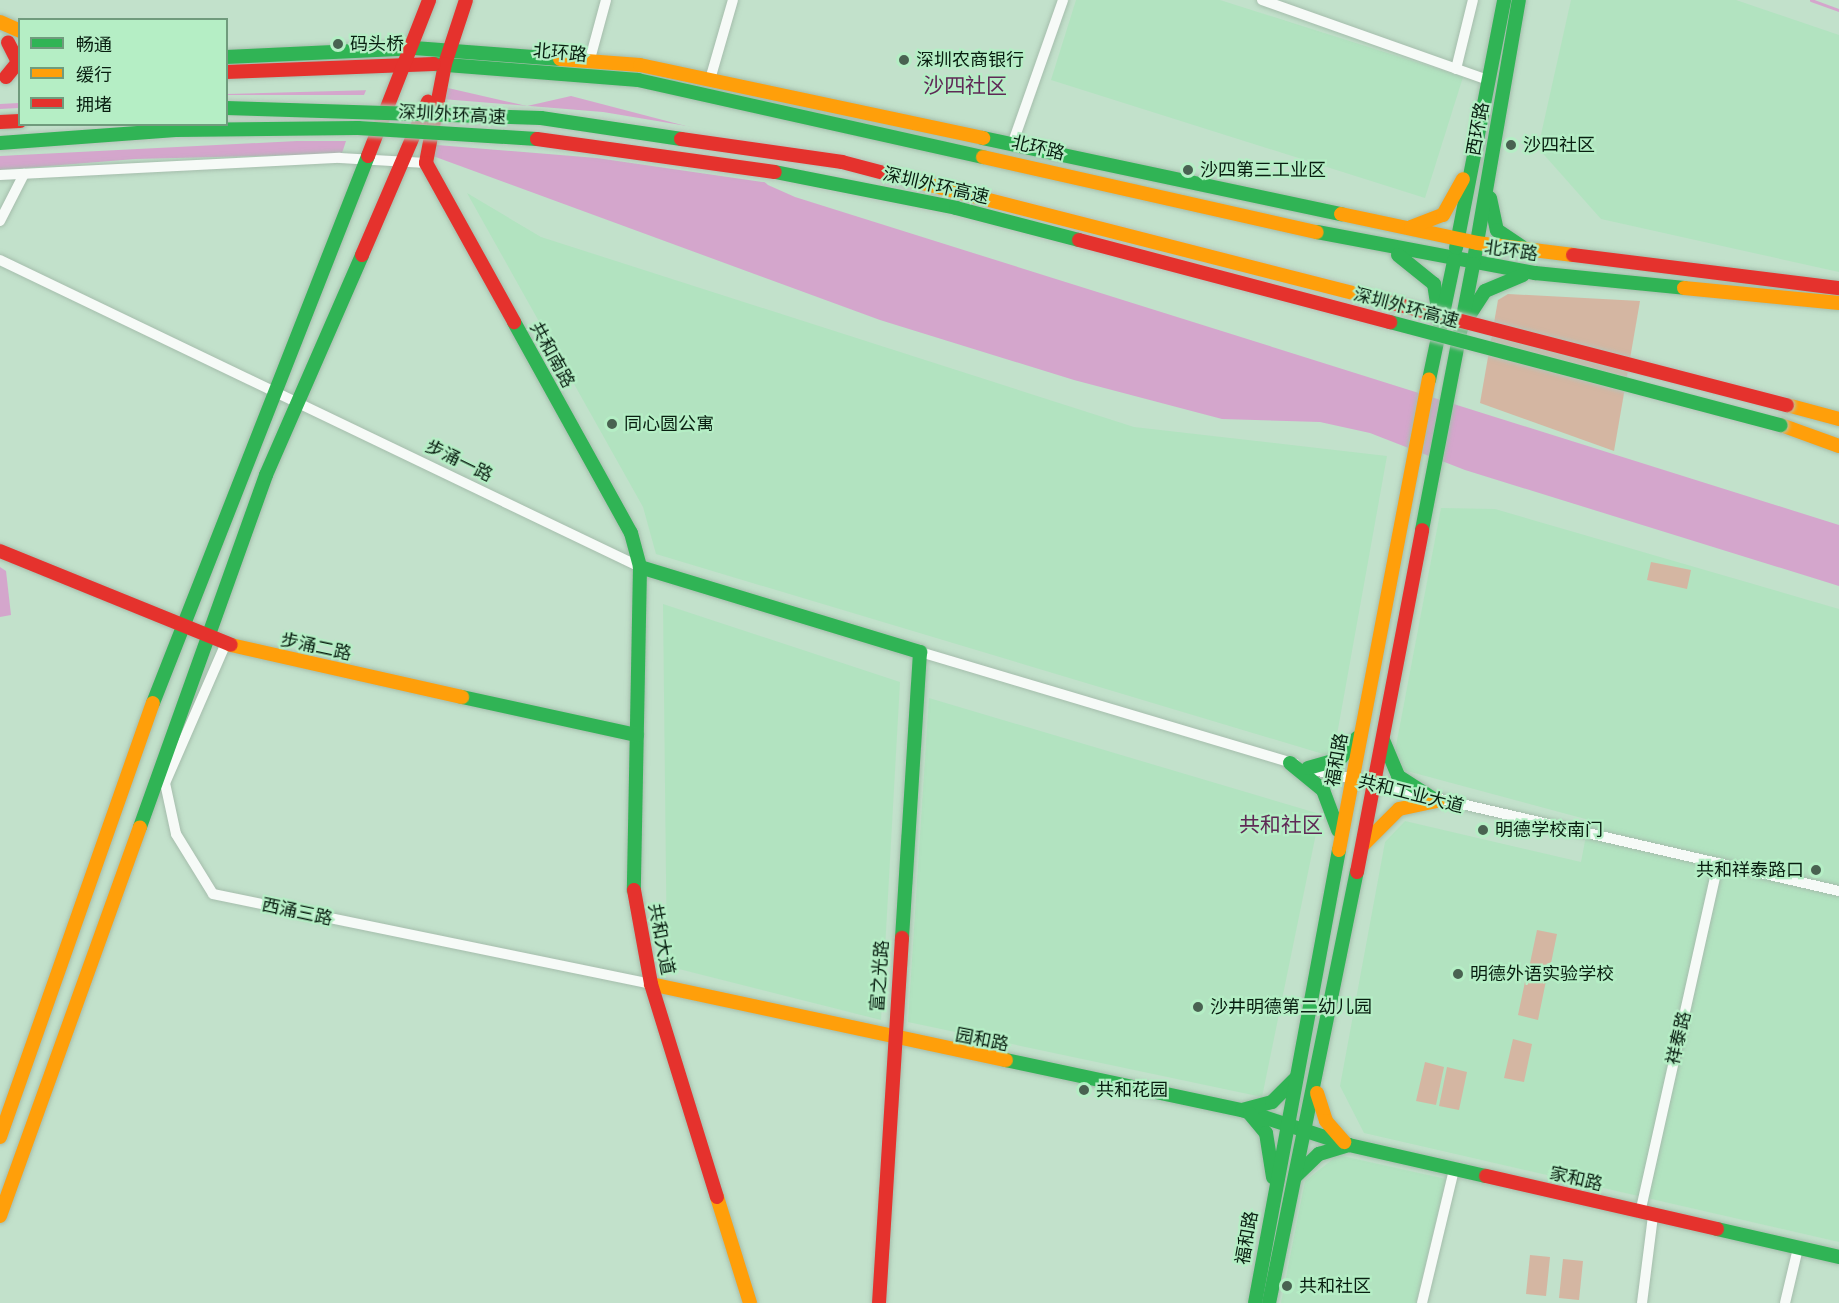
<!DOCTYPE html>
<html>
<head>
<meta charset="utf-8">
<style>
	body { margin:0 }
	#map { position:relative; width:1839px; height:1303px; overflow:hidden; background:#c2e1cb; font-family:"PT Sans","Noto Sans SC",sans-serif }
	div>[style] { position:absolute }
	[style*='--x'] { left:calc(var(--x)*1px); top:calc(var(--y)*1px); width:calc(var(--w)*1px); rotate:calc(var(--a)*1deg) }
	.built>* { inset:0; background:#b2e3c0 }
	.green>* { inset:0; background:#d4b6a2 }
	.water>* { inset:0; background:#d4a6cc }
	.pier>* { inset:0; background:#c2e1cb }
	.stream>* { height:3px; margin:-1.5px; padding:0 1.5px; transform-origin:1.5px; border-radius:1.5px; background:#d4a6cc }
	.roads { filter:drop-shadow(0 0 2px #a5bdac) drop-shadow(0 0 2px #a5bdac) }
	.street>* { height:10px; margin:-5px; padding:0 5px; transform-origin:5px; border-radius:5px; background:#f6faf7 }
	.fast>* { height:14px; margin:-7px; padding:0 7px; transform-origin:7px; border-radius:7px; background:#30b455 }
	.slow>* { height:14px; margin:-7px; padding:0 7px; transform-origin:7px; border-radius:7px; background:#ff9f0a }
	.jam>* { height:14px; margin:-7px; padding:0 7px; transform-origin:7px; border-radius:7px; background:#e5322d }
	.bridges { filter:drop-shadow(0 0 2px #b4c3b8) drop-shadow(0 0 2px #b4c3b8) }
	.fast-bridge>* { height:14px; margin:-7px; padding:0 7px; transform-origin:7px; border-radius:7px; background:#30b455 }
	.slow-bridge>* { height:14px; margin:-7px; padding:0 7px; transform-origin:7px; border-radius:7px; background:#ff9f0a }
	.jam-bridge>* { height:14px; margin:-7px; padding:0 7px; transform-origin:7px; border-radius:7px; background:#e5322d }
	.dots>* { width:16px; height:16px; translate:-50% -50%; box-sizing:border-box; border:3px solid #b5eec5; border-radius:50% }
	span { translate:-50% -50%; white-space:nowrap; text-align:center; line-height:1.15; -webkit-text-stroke:4.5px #b5eec5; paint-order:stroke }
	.poi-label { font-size:18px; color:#081e10 }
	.left { translate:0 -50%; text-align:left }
	.right { translate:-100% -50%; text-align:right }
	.street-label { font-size:18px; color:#081e10 }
	.quarter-label { font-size:21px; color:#5f2956 }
	.legend { position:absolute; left:18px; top:18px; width:210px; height:108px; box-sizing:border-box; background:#b5eec5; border:2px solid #709b7d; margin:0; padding:8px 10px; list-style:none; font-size:18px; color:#081e10 }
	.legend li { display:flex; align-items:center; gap:12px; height:30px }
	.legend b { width:30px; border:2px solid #709b7d }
</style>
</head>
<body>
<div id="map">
	<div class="built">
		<i style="clip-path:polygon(1076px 0,1220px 0,1463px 77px,1425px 198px,1051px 80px)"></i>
		<i style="clip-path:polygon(1571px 0,1736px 0,1839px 35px,1839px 272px,1601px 219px,1538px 148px)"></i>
		<i style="clip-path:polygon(467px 193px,541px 237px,1134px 427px,1387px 456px,1333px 757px,656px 554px,643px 507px)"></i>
		<i style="clip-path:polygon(1441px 508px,1495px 509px,1839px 609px,1839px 1242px,1364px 1133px,1340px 1086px,1385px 842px,1405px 821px,1581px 862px,1589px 820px,1392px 767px)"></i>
		<i style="clip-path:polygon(663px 604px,900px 682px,881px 1020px,667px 966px)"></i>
		<i style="clip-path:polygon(929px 698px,1320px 814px,1262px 1097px,908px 1022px)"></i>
		<i style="clip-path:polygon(1338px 1155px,1446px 1179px,1416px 1303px,1281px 1303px,1305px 1181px)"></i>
	</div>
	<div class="green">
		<i style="clip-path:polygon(1508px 294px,1640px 301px,1614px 451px,1480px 403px,1498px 300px)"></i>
		<i style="clip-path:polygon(1651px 562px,1691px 570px,1687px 589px,1647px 580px)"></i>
		<i style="clip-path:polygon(1537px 930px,1557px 934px,1549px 973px,1529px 968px)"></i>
		<i style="clip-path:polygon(1526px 977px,1546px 981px,1538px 1020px,1518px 1015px)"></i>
		<i style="clip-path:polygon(1513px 1039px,1532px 1044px,1524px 1082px,1504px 1078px)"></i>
		<i style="clip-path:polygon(1425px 1062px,1444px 1067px,1436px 1105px,1416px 1101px)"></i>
		<i style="clip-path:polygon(1447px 1067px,1467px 1072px,1459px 1110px,1439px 1106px)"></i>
		<i style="clip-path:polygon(1530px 1255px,1550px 1257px,1546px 1296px,1526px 1294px)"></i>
		<i style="clip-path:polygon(1563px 1259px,1583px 1261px,1579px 1300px,1559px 1298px)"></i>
	</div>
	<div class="water">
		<i style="clip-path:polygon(448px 88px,527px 106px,571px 96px,705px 131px,768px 185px,795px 197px,1839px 525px,1839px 586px,1465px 470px,1370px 433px,1320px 422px,1222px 419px,1074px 380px,880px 320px,422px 152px,135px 159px,0 170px,0 104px,19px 103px,20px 124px,226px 124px,227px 94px)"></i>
		<i style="clip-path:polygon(0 567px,6px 571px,11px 615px,0 617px)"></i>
	</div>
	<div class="pier">
		<i style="clip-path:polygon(447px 85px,442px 99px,603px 112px,705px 129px,770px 183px,597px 158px,425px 144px,420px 155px,341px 156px,346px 141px,297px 141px,0 156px,0 109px,19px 108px,20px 124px,226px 124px,227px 95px,364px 95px,367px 88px)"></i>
	</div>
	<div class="stream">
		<i style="--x:1811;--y:0;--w:30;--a:20"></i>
	</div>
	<div class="roads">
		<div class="street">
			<i style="--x:1262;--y:0;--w:240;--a:19.5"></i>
			<i style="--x:590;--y:59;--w:61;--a:-74.8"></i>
			<i style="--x:1456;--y:69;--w:71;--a:-76.2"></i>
			<i style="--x:711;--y:76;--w:79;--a:-73.9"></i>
			<i style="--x:1012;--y:145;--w:154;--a:-70.6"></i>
			<i style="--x:0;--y:175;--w:340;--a:-2.9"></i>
			<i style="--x:340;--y:158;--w:86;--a:3.3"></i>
			<i style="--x:0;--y:221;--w:53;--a:-62.9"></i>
			<i style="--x:0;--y:260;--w:710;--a:25.63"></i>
			<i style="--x:226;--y:643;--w:153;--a:113.5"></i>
			<i style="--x:165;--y:783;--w:52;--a:77.8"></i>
			<i style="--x:176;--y:834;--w:70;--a:58.3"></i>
			<i style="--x:213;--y:894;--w:447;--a:11.6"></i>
			<i style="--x:920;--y:652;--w:391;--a:16.6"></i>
			<i style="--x:1310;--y:769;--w:543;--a:12.99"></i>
			<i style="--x:1640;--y:1213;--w:359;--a:-77.4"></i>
			<i style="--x:1422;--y:1303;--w:137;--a:-76.5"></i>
			<i style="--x:1642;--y:1303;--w:88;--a:-82.8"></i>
			<i style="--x:1785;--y:1303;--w:57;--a:-76.7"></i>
		</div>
		<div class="fast">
			<i style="--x:226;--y:57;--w:188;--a:-2.7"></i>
			<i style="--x:414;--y:48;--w:146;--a:4.3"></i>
			<i style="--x:434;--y:64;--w:205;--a:4.5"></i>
			<i style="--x:638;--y:80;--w:353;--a:12.6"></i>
			<i style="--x:983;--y:138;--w:366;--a:12"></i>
			<i style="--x:1490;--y:198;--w:33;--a:78"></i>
			<i style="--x:1497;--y:230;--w:30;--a:34"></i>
			<i style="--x:1317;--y:232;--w:222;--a:10.7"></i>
			<i style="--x:1535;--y:273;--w:150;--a:5.7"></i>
			<i style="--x:1456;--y:248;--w:253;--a:-79"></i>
			<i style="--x:1475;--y:254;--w:258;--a:-80.2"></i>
			<i style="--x:1398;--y:255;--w:46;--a:38.9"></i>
			<i style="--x:1434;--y:284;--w:38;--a:81"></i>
			<i style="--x:514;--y:322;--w:241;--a:61"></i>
			<i style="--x:631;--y:533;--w:35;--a:75"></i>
			<i style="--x:640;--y:567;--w:323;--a:91.1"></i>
			<i style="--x:1461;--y:328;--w:44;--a:-57"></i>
			<i style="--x:1485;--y:291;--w:41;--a:-22.8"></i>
			<i style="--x:1429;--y:380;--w:122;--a:-78.1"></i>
			<i style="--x:1422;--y:530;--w:271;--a:-79.1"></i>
			<i style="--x:640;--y:567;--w:293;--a:16.9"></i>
			<i style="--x:920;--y:652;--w:287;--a:93.6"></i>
			<i style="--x:462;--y:697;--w:179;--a:12.3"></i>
			<i style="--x:153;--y:703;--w:588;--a:-68.54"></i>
			<i style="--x:1383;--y:740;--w:39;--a:67"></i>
			<i style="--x:1398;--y:776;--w:44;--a:33"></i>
			<i style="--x:1290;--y:763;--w:43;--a:39.3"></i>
			<i style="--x:1323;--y:790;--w:43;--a:69.4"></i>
			<i style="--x:1308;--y:768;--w:33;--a:-16"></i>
			<i style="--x:1340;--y:759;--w:27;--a:-51"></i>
			<i style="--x:140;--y:827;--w:374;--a:-70.3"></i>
			<i style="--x:266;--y:475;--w:240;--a:-66.4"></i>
			<i style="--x:1006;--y:1060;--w:241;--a:12"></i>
			<i style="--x:1242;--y:1110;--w:113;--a:18.1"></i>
			<i style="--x:1349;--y:1145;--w:140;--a:12.8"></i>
			<i style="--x:1242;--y:1110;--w:31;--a:-15"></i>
			<i style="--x:1272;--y:1102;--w:34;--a:-45"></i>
			<i style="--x:1250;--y:1114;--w:25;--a:50"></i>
			<i style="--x:1266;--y:1133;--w:45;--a:81"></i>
			<i style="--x:1296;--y:1176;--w:32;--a:-44"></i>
			<i style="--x:1319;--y:1154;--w:31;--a:-17"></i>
			<i style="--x:1717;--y:1229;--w:125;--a:12.9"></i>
			<i style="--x:1255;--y:1303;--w:461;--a:-79.5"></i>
			<i style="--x:1269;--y:1303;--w:440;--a:-78.5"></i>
		</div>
		<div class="slow">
			<i style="--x:0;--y:22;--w:22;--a:24"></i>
			<i style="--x:560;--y:59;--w:80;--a:4.3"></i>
			<i style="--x:640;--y:65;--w:351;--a:12"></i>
			<i style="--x:983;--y:157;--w:342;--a:12.7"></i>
			<i style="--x:1341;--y:214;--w:139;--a:12"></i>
			<i style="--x:1477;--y:243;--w:97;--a:7.1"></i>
			<i style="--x:1411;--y:227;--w:34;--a:-21"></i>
			<i style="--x:1443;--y:215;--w:41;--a:-60.9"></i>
			<i style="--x:1684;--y:288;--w:156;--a:5.5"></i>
			<i style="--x:1787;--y:405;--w:54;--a:15.1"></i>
			<i style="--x:1781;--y:425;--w:62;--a:19.9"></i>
			<i style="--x:231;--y:645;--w:237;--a:12.7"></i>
			<i style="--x:1364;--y:844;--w:49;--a:-45"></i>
			<i style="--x:1399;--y:809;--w:40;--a:-12"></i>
			<i style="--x:1339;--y:850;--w:479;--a:-79.2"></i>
			<i style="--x:651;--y:984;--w:363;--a:12.1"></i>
			<i style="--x:1317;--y:1093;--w:29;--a:72"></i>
			<i style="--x:1326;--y:1121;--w:28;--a:49"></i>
			<i style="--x:0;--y:1137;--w:460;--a:-70.6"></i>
			<i style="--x:717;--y:1197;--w:111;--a:72.7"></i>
			<i style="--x:0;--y:1216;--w:413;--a:-70.2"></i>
		</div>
		<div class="jam">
			<i style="--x:466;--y:0;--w:67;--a:108.2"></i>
			<i style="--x:445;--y:64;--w:101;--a:100.9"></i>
			<i style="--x:426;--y:163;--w:182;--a:61"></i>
			<i style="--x:226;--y:72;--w:208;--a:-2.2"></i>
			<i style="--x:6;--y:77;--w:19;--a:-51"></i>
			<i style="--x:18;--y:62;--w:22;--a:-117"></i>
			<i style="--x:0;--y:122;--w:20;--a:-3"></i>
			<i style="--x:368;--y:156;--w:168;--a:-68.6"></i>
			<i style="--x:362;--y:255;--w:167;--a:-66.7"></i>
			<i style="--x:1573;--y:255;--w:268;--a:7.1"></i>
			<i style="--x:0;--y:551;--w:249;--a:22.1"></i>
			<i style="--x:1357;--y:872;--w:348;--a:-79.2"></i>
			<i style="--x:634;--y:890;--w:96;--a:79.7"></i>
			<i style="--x:651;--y:984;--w:223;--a:72.8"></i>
			<i style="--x:1486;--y:1176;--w:237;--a:12.9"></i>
			<i style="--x:879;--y:1303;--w:366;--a:-86.4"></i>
		</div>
	</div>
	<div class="bridges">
		<div class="fast-bridge">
			<i style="--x:226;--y:108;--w:315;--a:1.8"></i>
			<i style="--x:541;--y:118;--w:142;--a:8.5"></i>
			<i style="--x:0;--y:143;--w:176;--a:-4.2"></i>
			<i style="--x:176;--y:130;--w:182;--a:-0.6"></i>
			<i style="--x:358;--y:128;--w:179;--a:3.5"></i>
			<i style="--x:775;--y:172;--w:185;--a:11.2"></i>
			<i style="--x:956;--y:208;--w:127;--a:14.6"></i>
			<i style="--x:1390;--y:322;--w:404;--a:14.8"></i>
		</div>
		<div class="slow-bridge">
			<i style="--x:899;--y:177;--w:505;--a:14.34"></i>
		</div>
		<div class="jam-bridge">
			<i style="--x:537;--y:139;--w:240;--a:7.9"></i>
			<i style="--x:681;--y:139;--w:163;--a:8.1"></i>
			<i style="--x:842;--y:162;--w:59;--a:14.7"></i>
			<i style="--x:1079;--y:240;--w:322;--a:14.8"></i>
			<i style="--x:1388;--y:302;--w:412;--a:14.5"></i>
		</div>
	</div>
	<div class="dots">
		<i style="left:338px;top:44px;background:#496251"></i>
		<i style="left:904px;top:60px;background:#496251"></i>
		<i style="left:1511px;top:145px;background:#496251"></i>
		<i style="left:1188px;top:170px;background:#496251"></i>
		<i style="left:612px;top:424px;background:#496251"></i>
		<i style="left:1483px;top:830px;background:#496251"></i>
		<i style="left:1816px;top:870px;background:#496251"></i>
		<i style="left:1458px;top:974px;background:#496251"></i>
		<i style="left:1198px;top:1007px;background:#496251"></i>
		<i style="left:1084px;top:1090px;background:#496251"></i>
		<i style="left:1287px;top:1286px;background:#496251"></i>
	</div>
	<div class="poi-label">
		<span class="left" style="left:350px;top:44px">码头桥</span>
		<span class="left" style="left:916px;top:60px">深圳农商银行</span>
		<span class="left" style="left:1523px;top:145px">沙四社区</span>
		<span class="left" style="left:1200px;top:170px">沙四第三工业区</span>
		<span class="left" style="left:624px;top:424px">同心圆公寓</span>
		<span class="left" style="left:1495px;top:830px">明德学校南门</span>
		<span class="right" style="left:1804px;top:870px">共和祥泰路口</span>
		<span class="left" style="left:1470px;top:974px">明德外语实验学校</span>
		<span class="left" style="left:1210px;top:1007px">沙井明德第二幼儿园</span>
		<span class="left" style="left:1096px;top:1090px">共和花园</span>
		<span class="left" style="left:1299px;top:1286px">共和社区</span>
	</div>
	<div class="street-label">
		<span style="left:560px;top:53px;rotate:5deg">北环路</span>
		<span style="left:452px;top:115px;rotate:3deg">深圳外环高速</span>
		<span style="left:1478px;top:129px;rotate:-80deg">西环路</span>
		<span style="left:1038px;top:148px;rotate:13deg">北环路</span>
		<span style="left:936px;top:186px;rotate:13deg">深圳外环高速</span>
		<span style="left:1511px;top:251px;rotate:8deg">北环路</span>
		<span style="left:1406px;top:308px;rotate:15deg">深圳外环高速</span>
		<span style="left:552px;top:355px;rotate:61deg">共和南路</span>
		<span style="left:459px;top:461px;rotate:26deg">步涌一路</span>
		<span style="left:316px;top:647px;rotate:12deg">步涌二路</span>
		<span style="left:1337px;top:760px;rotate:-80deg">福和路</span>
		<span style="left:1411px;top:794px;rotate:14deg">共和工业大道</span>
		<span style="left:297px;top:912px;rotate:12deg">西涌三路</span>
		<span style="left:661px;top:939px;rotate:79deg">共和大道</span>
		<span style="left:880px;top:976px;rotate:-86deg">富之光路</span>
		<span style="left:1679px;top:1038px;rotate:-77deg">祥泰路</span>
		<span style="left:982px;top:1040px;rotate:11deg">园和路</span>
		<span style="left:1576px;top:1179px;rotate:13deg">家和路</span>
		<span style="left:1247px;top:1238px;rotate:-80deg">福和路</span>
	</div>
	<div class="quarter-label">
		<span style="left:965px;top:86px">沙四社区</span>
		<span style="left:1281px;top:825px">共和社区</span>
	</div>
	<ul class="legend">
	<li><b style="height:8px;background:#30b455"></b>畅通</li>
	<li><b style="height:8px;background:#ff9f0a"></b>缓行</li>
	<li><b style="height:8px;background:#e5322d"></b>拥堵</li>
	</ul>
</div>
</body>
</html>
